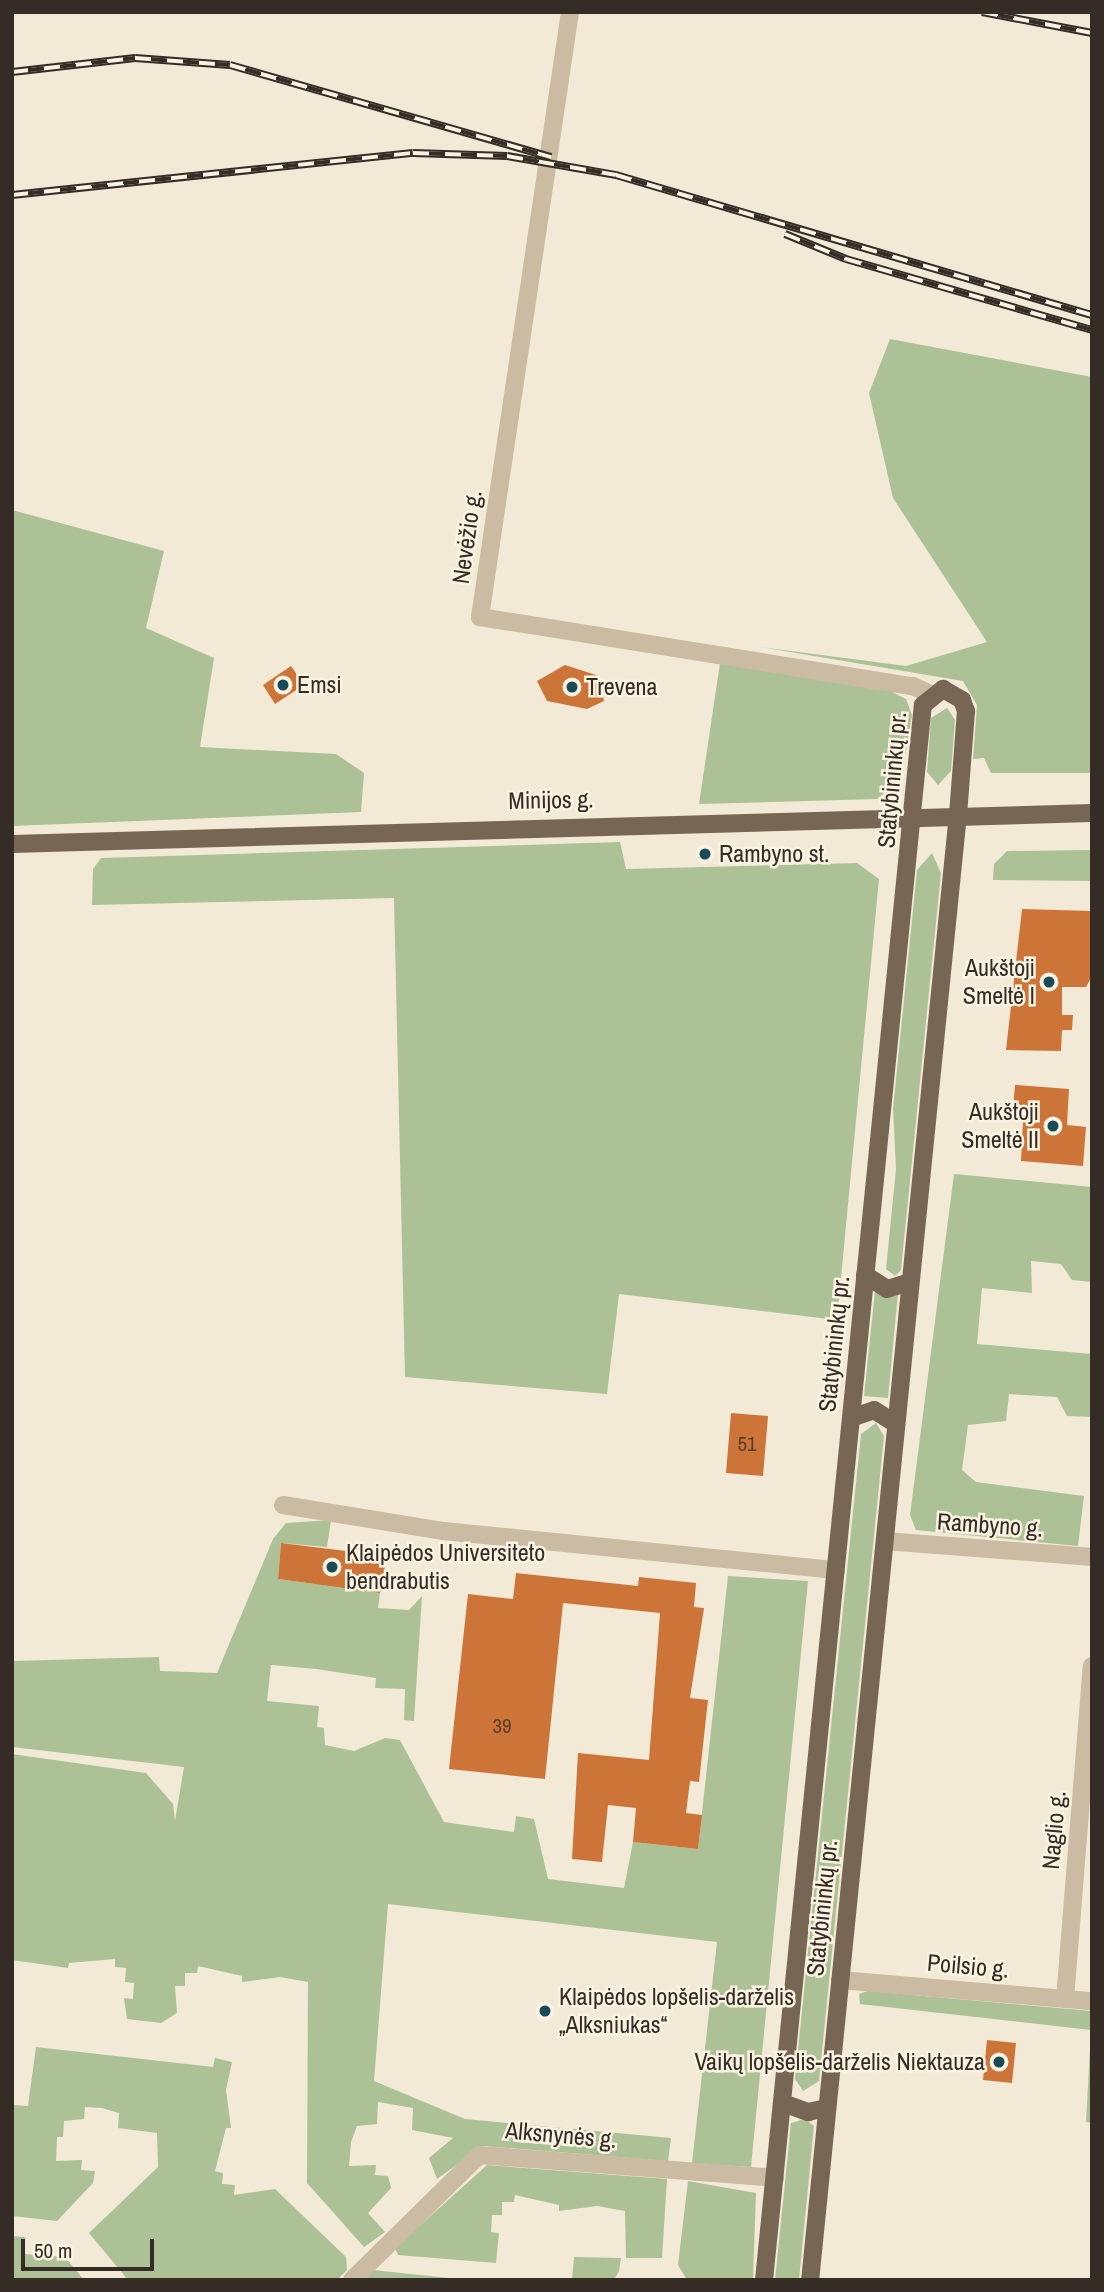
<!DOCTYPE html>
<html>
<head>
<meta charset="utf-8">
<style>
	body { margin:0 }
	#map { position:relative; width:1104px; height:2292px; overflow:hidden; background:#f2e9d6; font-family:"Archivo Narrow",sans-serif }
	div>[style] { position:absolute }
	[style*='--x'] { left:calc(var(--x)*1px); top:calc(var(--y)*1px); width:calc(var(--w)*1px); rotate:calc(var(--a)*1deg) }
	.green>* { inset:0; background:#acc296 }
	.building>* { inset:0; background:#cd7439 }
	.minor>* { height:18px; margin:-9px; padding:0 9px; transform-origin:9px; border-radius:9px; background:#cabba2 }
	.major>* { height:18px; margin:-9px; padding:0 9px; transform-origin:9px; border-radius:9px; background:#786655 }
	.rail>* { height:8px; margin-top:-4px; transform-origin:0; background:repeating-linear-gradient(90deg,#faf3e2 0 16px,#342c25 0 32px); box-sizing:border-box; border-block:2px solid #342c25 }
	.dots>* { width:19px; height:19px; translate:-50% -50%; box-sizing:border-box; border:4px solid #faf3e2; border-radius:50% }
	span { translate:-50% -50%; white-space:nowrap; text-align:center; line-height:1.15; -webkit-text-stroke:5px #faf3e2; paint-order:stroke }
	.number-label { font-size:21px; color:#5a3e2a }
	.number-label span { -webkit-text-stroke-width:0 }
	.street-label { font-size:24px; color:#342c25 }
	.poi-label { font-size:24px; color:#342c25 }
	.left { translate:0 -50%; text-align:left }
	.right { translate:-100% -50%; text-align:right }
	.frame { position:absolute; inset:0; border:14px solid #342c25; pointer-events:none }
	.scale { position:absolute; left:21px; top:2239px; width:133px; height:32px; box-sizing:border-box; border:4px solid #342c25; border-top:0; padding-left:9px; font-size:21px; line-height:24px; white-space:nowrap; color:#342c25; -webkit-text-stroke:5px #faf3e2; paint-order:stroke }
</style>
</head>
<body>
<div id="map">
	<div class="green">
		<i style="clip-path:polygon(890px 339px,1092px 377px,1092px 773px,991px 773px,984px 758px,973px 759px,977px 705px,963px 681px,760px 647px,906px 666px,987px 642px,893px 498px,869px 393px)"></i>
		<i style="clip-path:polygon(12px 510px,164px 551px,146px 628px,214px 658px,200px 747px,336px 754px,364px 773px,361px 812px,12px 826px)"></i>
		<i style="clip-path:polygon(720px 663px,888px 690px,906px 699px,912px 715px,901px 779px,877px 799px,699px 804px)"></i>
		<i style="clip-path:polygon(947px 708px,955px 720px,951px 771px,938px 785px,927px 772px,931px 718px)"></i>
		<i style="clip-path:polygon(620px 842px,626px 869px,857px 863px,879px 879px,837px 1320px,619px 1294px,607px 1394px,405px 1377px,394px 898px,92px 905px,93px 869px,101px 858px)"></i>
		<i style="clip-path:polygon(1092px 850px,1092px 881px,993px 880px,994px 864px,1007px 851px)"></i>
		<i style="clip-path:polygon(932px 853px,941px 873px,901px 1270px,895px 1276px,886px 1269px,896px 1169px,893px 1109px,917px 870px)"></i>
		<i style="clip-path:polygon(954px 1174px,1092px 1187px,1092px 1282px,1072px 1280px,1061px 1264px,1031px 1261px,1032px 1293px,982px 1288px,977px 1344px,1092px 1354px,1092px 1417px,1067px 1416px,1057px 1397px,1009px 1394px,1006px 1421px,968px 1425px,962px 1470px,976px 1482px,1084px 1496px,1078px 1546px,916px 1530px,910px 1515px)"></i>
		<i style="clip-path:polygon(875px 1291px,898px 1293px,888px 1398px,864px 1396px)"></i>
		<i style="clip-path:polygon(876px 1423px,884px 1436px,819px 2081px,803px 2091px,795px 2079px,861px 1434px)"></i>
		<i style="clip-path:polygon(331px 1520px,327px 1547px,281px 1543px,278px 1579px,380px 1593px,378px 1608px,409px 1610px,422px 1596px,414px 1721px,404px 1720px,405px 1689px,375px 1688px,376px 1678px,316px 1669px,271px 1665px,267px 1701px,319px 1706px,317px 1727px,324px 1728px,325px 1745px,354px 1751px,385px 1738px,400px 1740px,444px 1822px,514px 1832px,516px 1816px,534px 1819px,548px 1879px,624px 1888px,633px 1842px,698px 1849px,728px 1576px,808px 1581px,751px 2167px,692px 2163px,717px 1942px,388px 1904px,374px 2081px,465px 2119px,671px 2138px,668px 2161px,483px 2146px,437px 2179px,429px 2158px,453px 2138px,412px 2130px,413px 2108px,378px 2102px,377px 2124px,357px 2126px,351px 2142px,349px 2166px,376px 2165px,375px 2175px,388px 2176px,391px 2188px,368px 2213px,385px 2232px,364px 2247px,307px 2183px,308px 1982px,280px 1977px,242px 1982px,242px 1976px,198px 1966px,197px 1973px,185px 1973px,185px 1986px,175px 1986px,177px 2013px,161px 2023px,127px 2019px,124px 1998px,133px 1999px,134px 1983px,125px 1982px,126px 1968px,115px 1967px,115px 1959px,69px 1963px,68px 1968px,12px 1960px,12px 1754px,146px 1773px,173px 1804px,175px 1821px,184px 1767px,12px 1747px,12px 1661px,159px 1657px,160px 1671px,217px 1673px,273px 1539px,286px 1523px)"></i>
		<i style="clip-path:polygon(868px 1991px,1092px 2011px,1092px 2123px,1086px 2122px,1091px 2030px,860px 2004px,859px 1994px)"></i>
		<i style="clip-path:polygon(36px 2047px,213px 2067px,215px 2058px,232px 2062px,226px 2090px,231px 2128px,226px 2128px,215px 2171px,223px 2173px,222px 2184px,235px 2185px,234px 2195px,275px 2189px,346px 2257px,347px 2270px,337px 2280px,128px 2280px,89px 2233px,158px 2167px,157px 2133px,118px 2128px,119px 2113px,102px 2108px,85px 2107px,84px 2119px,64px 2121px,63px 2137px,57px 2137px,56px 2161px,82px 2160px,81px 2170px,95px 2171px,93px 2183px,57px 2221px,12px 2216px,12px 2105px,28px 2106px)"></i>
		<i style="clip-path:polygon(805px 2119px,814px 2126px,799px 2280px,775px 2280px,791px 2123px)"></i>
		<i style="clip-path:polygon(487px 2165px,667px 2179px,662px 2258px,626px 2258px,625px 2211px,597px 2206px,559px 2211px,559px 2205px,515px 2195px,514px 2202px,502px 2202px,502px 2215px,492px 2215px,491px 2232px,499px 2233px,496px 2263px,398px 2255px,395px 2248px)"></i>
		<i style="clip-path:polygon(688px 2181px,756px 2193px,753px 2280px,687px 2280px,678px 2265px)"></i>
		<i style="clip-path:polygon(12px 2236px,25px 2237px,24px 2254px,65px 2257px,84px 2280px,12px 2280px)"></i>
		<i style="clip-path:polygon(574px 2257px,621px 2258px,619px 2271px,614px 2280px,572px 2280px)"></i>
		<i style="clip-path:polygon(373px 2270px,468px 2280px,363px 2280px)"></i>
	</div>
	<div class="building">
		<i style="clip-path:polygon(565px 665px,599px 676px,604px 701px,587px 709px,547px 701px,537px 681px)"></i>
		<i style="clip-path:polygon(291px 666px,304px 685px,275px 704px,263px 685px)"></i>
		<i style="clip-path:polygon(1022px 909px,1092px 911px,1092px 976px,1086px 987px,1062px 987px,1062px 1015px,1073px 1015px,1072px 1030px,1062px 1030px,1061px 1051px,1006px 1050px)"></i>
		<i style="clip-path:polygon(1015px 1085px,1069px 1089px,1067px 1125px,1086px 1127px,1083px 1166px,1021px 1161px,1023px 1121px,1012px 1121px)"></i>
		<i style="clip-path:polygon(731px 1413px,768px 1416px,763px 1476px,726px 1473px)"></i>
		<i style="clip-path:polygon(281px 1543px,387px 1556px,380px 1593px,278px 1579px)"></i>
		<i style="clip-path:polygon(516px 1573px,638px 1586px,639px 1577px,696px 1583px,694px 1607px,704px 1608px,690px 1698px,708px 1700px,699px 1782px,690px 1781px,686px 1813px,702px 1815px,698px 1849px,633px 1842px,636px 1808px,608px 1805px,602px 1862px,572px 1859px,578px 1753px,649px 1760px,660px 1613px,563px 1603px,545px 1779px,449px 1769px,468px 1594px,513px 1599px)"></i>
		<i style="clip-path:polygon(987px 2040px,1016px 2043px,1012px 2083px,983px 2080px)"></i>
	</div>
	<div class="minor">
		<i style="--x:570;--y:12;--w:612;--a:98.46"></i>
		<i style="--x:480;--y:617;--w:438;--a:9.1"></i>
		<i style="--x:913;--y:686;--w:19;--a:25"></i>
		<i style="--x:283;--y:1505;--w:163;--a:9.2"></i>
		<i style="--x:444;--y:1531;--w:394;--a:5.7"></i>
		<i style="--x:885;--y:1541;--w:208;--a:4.4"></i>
		<i style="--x:840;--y:1980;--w:253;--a:4.8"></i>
		<i style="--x:1065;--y:1999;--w:334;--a:-85.4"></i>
		<i style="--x:352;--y:2280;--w:178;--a:-44.5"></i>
		<i style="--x:479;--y:2155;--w:297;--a:4.4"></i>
	</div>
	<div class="major">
		<i style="--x:12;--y:844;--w:1080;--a:-1.64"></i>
		<i style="--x:865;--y:1275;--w:26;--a:32"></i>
		<i style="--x:887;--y:1289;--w:24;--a:-17"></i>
		<i style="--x:851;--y:1418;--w:24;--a:-19"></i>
		<i style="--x:874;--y:1410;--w:26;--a:32"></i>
		<i style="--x:783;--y:2103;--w:27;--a:20"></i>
		<i style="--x:808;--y:2112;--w:19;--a:-12"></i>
		<i style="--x:764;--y:2280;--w:1583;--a:-84.24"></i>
		<i style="--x:923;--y:705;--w:26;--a:-39"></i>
		<i style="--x:943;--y:689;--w:22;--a:30"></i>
		<i style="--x:962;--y:700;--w:12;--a:70"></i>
		<i style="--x:966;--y:711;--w:103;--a:94.4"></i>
		<i style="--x:958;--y:814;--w:1473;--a:95.76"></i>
	</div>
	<div class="rail">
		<i style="--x:982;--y:12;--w:112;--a:10.8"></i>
		<i style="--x:12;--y:72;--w:124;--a:-6.5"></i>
		<i style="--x:135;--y:58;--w:95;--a:4.2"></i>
		<i style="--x:230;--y:65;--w:334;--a:16"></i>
		<i style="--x:12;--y:195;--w:403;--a:-6"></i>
		<i style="--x:413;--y:153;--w:94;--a:1.8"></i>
		<i style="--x:507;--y:156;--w:111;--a:9.9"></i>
		<i style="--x:616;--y:175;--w:496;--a:16.4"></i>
		<i style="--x:785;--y:234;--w:66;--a:22.3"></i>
		<i style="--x:846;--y:259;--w:256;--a:16.1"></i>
	</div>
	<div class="dots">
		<i style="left:283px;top:685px;background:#184a58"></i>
		<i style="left:572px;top:687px;background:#184a58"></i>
		<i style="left:705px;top:854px;background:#184a58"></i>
		<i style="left:1049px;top:982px;background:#184a58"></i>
		<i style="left:1053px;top:1126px;background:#184a58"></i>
		<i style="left:332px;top:1567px;background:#184a58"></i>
		<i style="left:545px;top:2011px;background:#184a58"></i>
		<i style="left:999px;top:2062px;background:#184a58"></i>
	</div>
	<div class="number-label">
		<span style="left:747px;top:1444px">51</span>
		<span style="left:502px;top:1726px">39</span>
	</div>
	<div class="street-label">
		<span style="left:467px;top:537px;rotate:-82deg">Nevėžio g.</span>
		<span style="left:892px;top:780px;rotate:-85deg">Statybininkų pr.</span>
		<span style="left:551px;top:800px;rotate:-1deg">Minijos g.</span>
		<span style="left:834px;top:1344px;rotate:-84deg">Statybininkų pr.</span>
		<span style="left:990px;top:1525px;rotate:4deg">Rambyno g.</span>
		<span style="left:1054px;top:1830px;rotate:-85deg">Naglio g.</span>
		<span style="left:822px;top:1908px;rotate:-84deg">Statybininkų pr.</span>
		<span style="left:968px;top:1966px;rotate:5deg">Poilsio g.</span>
		<span style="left:561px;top:2135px;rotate:5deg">Alksnynės g.</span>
	</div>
	<div class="poi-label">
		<span class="left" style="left:297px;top:685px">Emsi</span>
		<span class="left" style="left:586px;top:687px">Trevena</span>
		<span class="left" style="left:719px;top:854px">Rambyno st.</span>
		<span class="right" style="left:1035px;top:982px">Aukštoji<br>Smeltė I</span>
		<span class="right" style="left:1039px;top:1126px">Aukštoji<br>Smeltė II</span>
		<span class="left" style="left:346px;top:1567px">Klaipėdos Universiteto<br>bendrabutis</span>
		<span class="left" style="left:559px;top:2011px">Klaipėdos lopšelis-darželis<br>„Alksniukas“</span>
		<span class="right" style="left:985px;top:2062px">Vaikų lopšelis-darželis Niektauza</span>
	</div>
	<div class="frame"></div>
	<div class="scale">50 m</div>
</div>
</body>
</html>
